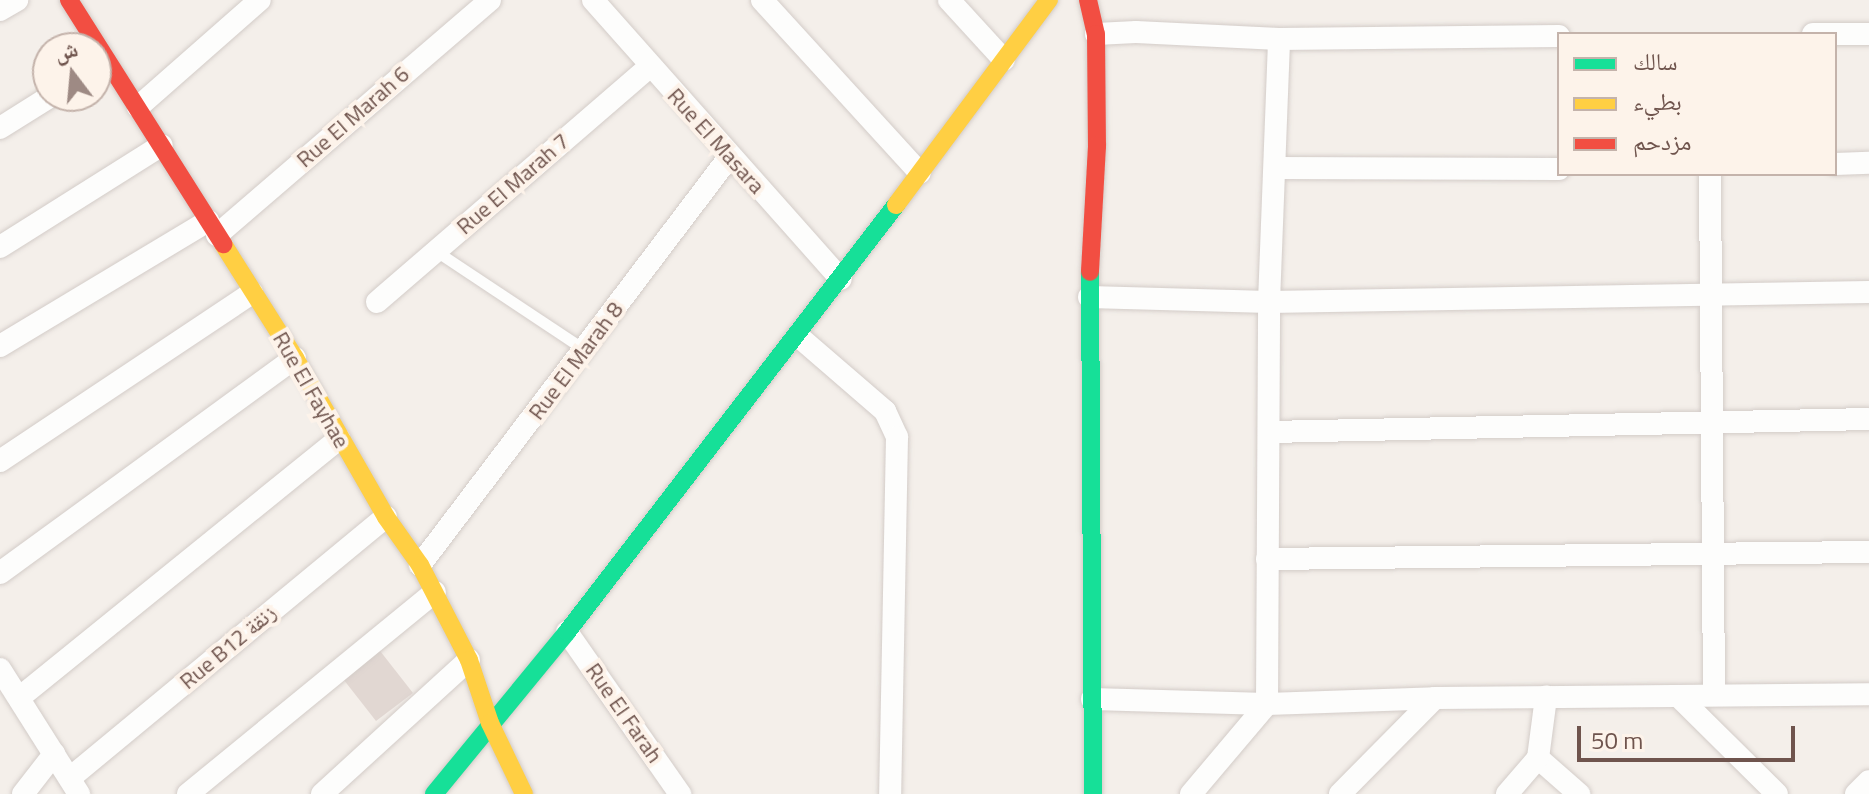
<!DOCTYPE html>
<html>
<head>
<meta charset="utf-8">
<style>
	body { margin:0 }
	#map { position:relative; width:1869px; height:794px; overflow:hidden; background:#f4efea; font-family:"Titillium Web","Noto Naskh Arabic",sans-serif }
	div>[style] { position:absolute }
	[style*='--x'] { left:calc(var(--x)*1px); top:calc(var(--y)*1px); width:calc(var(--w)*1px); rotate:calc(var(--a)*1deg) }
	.building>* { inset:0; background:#e1d7d2 }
	.roads { filter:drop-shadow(0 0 2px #d3ccc8) drop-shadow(0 0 2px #d3ccc8) }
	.lane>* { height:11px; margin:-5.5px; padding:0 5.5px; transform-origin:5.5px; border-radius:5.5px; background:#fdfdfc }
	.street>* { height:22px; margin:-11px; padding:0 11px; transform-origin:11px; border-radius:11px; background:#fdfdfc }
	.fast>* { height:18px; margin:-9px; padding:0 9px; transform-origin:9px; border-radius:9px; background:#16e098 }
	.slow>* { height:18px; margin:-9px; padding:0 9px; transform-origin:9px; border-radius:9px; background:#ffcf43 }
	.jam>* { height:18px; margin:-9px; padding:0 9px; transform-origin:9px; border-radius:9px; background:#f24e42 }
	span { translate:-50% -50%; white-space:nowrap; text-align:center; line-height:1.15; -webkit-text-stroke:8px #fdf3ea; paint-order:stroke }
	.street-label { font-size:22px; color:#6f544d }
	.legend { position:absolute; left:1557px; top:32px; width:280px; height:144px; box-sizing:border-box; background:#fdf3ea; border:2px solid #c4b3ab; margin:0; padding:10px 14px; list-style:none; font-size:24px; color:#6f544d }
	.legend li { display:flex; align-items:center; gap:16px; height:40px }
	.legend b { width:40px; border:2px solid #c4b3ab }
	.north { position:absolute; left:32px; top:32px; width:80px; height:80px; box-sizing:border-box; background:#fdf3ea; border:2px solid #c4b3ab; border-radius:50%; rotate:344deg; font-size:22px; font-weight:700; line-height:32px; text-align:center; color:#6f544d }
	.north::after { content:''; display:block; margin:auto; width:28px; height:36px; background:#9e8a84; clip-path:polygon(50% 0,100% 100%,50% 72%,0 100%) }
	.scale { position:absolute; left:1577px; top:726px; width:218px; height:36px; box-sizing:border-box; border:4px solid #6f544d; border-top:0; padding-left:10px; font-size:24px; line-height:28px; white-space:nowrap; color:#6f544d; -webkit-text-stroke:6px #fdf3ea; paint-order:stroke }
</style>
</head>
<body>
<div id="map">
	<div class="building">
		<i style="clip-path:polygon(377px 647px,413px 693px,376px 721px,340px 675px)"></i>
	</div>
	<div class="roads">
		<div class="lane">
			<i style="--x:436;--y:251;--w:179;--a:33.6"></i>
		</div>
		<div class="street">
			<i style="--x:593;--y:0;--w:373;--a:48.4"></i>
			<i style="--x:762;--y:0;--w:234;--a:47.6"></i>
			<i style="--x:949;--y:0;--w:81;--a:47.5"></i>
			<i style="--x:0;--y:10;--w:20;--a:-30"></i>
			<i style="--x:1096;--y:34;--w:40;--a:-2.9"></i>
			<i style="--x:1136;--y:32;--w:143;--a:2.8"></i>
			<i style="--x:1279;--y:39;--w:280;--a:-0.6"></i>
			<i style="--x:1813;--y:34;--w:56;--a:0"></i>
			<i style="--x:138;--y:107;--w:162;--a:-41.3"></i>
			<i style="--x:0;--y:128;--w:60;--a:-32.1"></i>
			<i style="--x:1835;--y:164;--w:34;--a:-2"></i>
			<i style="--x:1276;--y:168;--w:283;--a:0.2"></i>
			<i style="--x:1710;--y:174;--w:519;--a:89.56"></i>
			<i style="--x:217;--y:235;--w:360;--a:-40.7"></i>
			<i style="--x:0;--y:247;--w:191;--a:-32.2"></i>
			<i style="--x:1089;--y:297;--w:180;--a:1.6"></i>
			<i style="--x:1269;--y:302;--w:600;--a:-0.95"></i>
			<i style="--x:377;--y:302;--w:359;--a:-40.8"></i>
			<i style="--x:798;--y:336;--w:115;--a:40.8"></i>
			<i style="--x:885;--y:411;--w:29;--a:65"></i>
			<i style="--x:897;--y:437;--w:357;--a:91.1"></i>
			<i style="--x:0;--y:346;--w:243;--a:-31"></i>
			<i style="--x:1269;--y:432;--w:600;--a:-1.24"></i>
			<i style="--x:0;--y:461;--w:303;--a:-33.7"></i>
			<i style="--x:1267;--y:559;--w:602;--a:-0.67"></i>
			<i style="--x:420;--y:565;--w:513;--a:-52.84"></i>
			<i style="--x:0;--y:573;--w:365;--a:-36.1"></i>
			<i style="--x:567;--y:632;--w:198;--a:55.1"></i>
			<i style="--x:0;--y:669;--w:148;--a:57.7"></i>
			<i style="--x:1678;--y:696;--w:139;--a:44.7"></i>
			<i style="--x:19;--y:698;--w:412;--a:-39"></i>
			<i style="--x:1092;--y:699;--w:175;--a:1.6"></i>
			<i style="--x:1267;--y:704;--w:168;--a:-2"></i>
			<i style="--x:1435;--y:698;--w:434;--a:-0.5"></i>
			<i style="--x:1538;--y:758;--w:55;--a:41.3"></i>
			<i style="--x:70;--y:778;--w:410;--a:-39.6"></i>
			<i style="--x:23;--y:794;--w:51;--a:-52.2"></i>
			<i style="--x:188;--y:794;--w:319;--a:-39.3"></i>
			<i style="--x:322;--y:794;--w:199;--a:-42.4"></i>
			<i style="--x:1191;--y:794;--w:118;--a:-49.8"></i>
			<i style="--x:1267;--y:704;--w:402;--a:-89.7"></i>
			<i style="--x:1269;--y:302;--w:263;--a:-87.8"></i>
			<i style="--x:1340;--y:794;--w:135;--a:-45.3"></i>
			<i style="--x:1507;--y:794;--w:48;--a:-49.3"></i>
			<i style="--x:1538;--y:758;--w:62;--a:-82.5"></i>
			<i style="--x:1856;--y:794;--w:18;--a:-45"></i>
		</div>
		<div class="fast">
			<i style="--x:1090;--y:272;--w:522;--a:89.67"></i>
			<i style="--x:434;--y:794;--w:210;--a:-50.6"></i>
			<i style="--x:567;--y:632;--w:539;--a:-52.39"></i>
		</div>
		<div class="slow">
			<i style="--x:896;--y:205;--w:256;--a:-53.3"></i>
			<i style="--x:223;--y:244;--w:135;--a:57.7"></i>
			<i style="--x:295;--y:358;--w:183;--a:60.2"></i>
			<i style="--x:386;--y:517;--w:59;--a:54.7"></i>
			<i style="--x:420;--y:565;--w:107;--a:62.7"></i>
			<i style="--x:469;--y:660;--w:66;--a:71.6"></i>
			<i style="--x:490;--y:723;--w:79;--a:64.4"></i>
		</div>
		<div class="jam">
			<i style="--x:69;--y:0;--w:289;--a:57.7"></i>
			<i style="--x:1088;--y:0;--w:35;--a:77"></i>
			<i style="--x:1096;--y:34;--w:112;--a:89.5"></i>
			<i style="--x:1097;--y:146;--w:126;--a:93.2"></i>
		</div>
	</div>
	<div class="street-label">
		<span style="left:353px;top:117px;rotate:-41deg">Rue El Marah 6</span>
		<span style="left:716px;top:141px;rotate:48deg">Rue El Masara</span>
		<span style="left:513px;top:184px;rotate:-41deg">Rue El Marah 7</span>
		<span style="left:576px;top:361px;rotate:-53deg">Rue El Marah 8</span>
		<span style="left:311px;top:390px;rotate:60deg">Rue El Fayhae</span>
		<span style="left:228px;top:647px;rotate:-40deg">Rue B12 زنقة</span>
		<span style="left:624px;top:713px;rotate:55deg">Rue El Farah</span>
	</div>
	<ul class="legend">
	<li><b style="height:10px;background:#16e098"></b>سالك</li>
	<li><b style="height:10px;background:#ffcf43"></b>بطيء</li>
	<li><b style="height:10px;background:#f24e42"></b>مزدحم</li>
	</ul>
	<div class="north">ش</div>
	<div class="scale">50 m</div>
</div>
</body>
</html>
